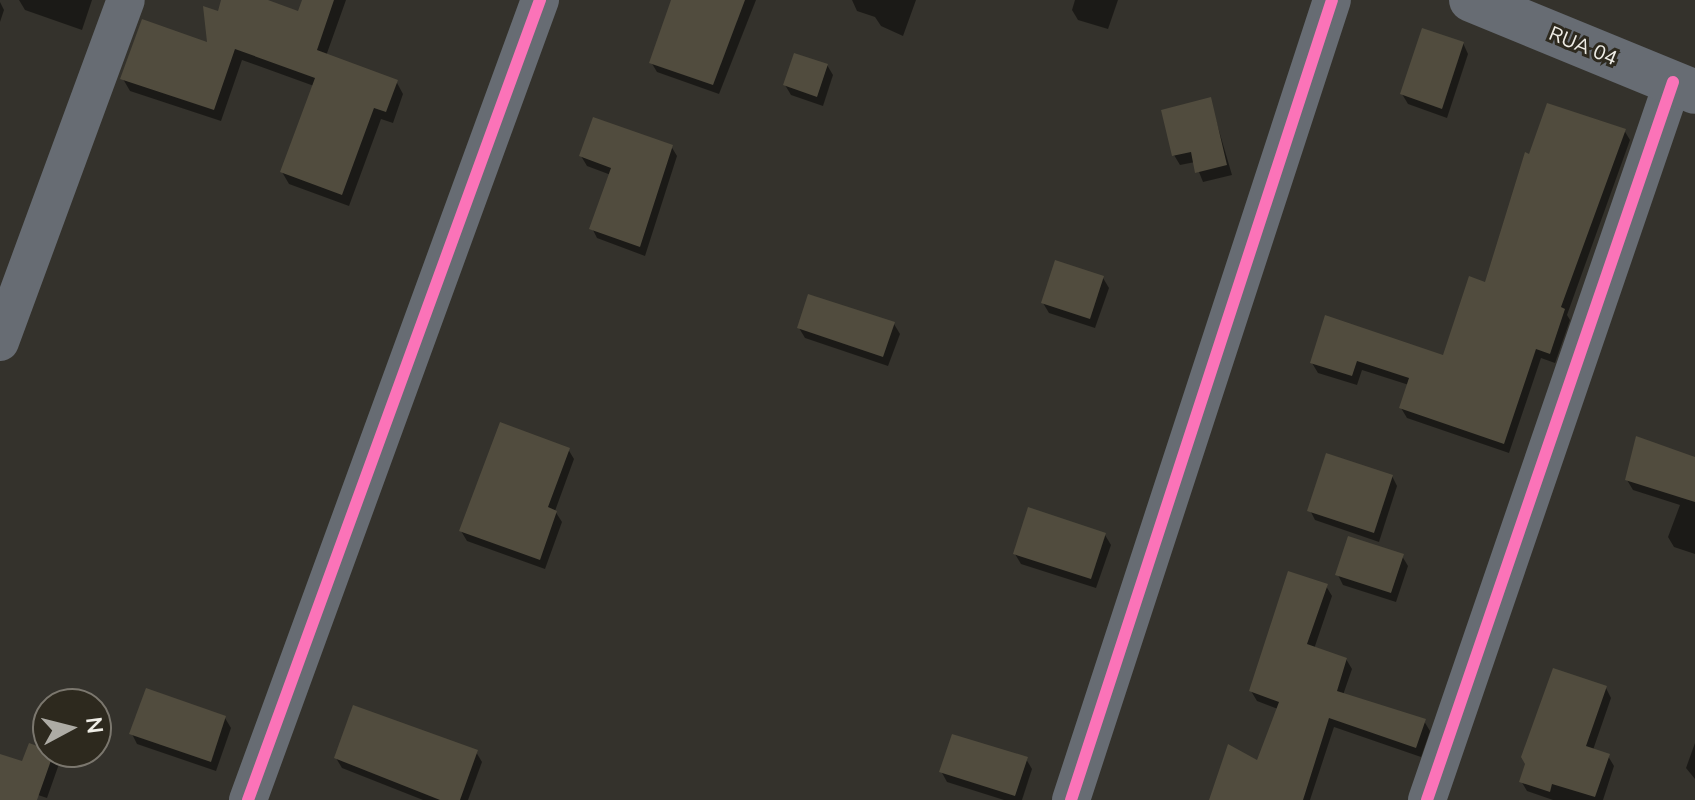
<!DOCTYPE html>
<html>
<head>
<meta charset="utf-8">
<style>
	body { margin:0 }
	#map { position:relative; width:1695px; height:800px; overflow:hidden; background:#34322c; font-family:"Nunito Sans",sans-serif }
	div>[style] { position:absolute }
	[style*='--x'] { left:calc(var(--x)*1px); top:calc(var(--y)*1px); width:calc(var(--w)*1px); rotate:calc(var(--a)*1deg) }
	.shadow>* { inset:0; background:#0007 }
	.building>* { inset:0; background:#514c3e }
	.minor>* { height:38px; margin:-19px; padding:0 19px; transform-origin:19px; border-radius:19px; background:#676c73 }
	.tertiary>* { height:44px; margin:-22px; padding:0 22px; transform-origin:22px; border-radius:22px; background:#676c73 }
	.cycleway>* { height:12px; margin:-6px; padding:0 6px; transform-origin:6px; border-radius:6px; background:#fb73b8 }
	span { translate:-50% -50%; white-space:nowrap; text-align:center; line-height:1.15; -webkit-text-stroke:6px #2d291e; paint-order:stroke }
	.street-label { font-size:20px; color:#efede6 }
	.north { position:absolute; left:32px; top:688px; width:80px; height:80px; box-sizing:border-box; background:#2d291e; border:2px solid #7b776e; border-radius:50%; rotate:83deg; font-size:22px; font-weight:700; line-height:32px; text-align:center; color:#efede6 }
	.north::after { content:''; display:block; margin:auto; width:28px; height:36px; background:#aeaca5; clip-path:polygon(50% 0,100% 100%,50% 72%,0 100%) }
</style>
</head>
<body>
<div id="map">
	<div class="shadow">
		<i style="clip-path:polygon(19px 0,92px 0,82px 30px,25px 10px)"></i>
		<i style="clip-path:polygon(224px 0,262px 0,300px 14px,304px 0,346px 0,326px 56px,396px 81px,403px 94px,393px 123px,381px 119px,349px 206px,289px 184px,282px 172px,314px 86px,242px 60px,221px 121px,130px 91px,123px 79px,210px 45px)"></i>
		<i style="clip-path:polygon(687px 0,756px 0,719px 94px,657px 72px,651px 62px)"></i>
		<i style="clip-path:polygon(852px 0,916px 0,903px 36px,881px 26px,875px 17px,857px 11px)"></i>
		<i style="clip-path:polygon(1075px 0,1118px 0,1108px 29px,1078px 20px,1072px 10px)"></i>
		<i style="clip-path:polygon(0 2px,4px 10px,0 22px)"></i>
		<i style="clip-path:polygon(1463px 43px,1468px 54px,1447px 118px,1408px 104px,1402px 94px)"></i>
		<i style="clip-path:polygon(827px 65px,833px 75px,823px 106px,791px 95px,785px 85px)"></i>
		<i style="clip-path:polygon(1210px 100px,1232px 175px,1203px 182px,1195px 162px,1180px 165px,1174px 155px)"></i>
		<i style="clip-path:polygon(1624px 130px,1630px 140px,1567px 315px,1570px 320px,1555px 363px,1541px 358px,1509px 453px,1407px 418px,1401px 408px,1409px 385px,1362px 370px,1357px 385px,1318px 373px,1312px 363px,1326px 317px,1444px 358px,1486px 284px)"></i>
		<i style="clip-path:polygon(671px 146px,677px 156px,645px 256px,597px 238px,592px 228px,611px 175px,587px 166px,581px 156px)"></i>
		<i style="clip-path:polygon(1103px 278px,1109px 288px,1095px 328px,1049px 313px,1043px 303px)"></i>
		<i style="clip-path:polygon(894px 324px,900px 334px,888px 366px,805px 338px,799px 328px)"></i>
		<i style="clip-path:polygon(568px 449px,574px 459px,555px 511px,562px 522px,545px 569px,467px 541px,461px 531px)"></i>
		<i style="clip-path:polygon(1695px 459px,1695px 554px,1674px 547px,1668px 537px,1680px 505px,1633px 490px,1627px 480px)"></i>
		<i style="clip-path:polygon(1392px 476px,1397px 486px,1379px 542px,1315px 520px,1310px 510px)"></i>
		<i style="clip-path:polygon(1105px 535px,1111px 545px,1096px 588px,1021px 564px,1015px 554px)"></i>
		<i style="clip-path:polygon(1402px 556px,1408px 566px,1396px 602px,1343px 585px,1338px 575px)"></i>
		<i style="clip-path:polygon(1326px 586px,1332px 596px,1314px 649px,1346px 659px,1352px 669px,1343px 695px,1424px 721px,1430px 731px,1421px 757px,1334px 727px,1310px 800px,1215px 800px,1258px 763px,1278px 709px,1257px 701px,1251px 691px)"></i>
		<i style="clip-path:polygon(1606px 688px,1611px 698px,1593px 750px,1608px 756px,1614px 766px,1603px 800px,1553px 800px,1527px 791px,1521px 781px)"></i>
		<i style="clip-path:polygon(225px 718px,231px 728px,216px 771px,137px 744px,132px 734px)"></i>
		<i style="clip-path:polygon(1695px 743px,1695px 779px,1686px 768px)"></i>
		<i style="clip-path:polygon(476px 752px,482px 762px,468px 800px,423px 800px,342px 768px,336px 758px)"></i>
		<i style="clip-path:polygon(53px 754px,59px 764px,47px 798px,38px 795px,36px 800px,0 800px,0 774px)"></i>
		<i style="clip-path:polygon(1026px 759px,1032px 769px,1022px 800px,1004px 800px,947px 782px,941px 771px)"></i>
	</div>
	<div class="building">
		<i style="clip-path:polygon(221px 0,268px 0,298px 11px,302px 0,334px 0,317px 50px,398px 80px,386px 112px,374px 108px,342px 195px,280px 172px,315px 78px,235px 49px,214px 110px,120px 79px,142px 19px,207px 42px,203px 6px,218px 11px)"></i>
		<i style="clip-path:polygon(671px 0,745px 0,713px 85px,649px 63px)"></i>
		<i style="clip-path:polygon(1422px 28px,1464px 42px,1442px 109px,1400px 94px)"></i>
		<i style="clip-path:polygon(794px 53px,828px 64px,817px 97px,783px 85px)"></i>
		<i style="clip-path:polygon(1211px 97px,1227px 165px,1195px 173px,1191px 152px,1172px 156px,1161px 110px)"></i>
		<i style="clip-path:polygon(1547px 103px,1626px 129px,1561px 307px,1565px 309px,1550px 354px,1536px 349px,1504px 444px,1399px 408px,1409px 378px,1357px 361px,1352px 376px,1310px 363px,1325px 315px,1443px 355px,1469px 276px,1485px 282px,1525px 152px,1529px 154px)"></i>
		<i style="clip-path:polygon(593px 117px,673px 145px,640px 247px,589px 229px,611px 168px,579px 156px)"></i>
		<i style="clip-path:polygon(1055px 260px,1104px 276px,1090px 319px,1041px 303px)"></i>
		<i style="clip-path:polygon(808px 294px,895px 322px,883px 357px,797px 328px)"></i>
		<i style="clip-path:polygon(500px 422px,570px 448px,548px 507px,557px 511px,540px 560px,459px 531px)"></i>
		<i style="clip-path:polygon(1636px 436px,1695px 457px,1695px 502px,1625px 480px)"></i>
		<i style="clip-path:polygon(1326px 453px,1393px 475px,1374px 533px,1307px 511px)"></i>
		<i style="clip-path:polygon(1028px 507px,1106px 533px,1091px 579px,1013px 554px)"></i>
		<i style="clip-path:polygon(1348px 536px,1404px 554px,1391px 593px,1335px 575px)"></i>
		<i style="clip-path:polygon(1288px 571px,1328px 584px,1307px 644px,1347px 658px,1337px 691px,1426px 719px,1416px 748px,1329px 718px,1303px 800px,1209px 800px,1228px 744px,1257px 760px,1279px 702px,1249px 691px)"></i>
		<i style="clip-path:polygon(1553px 668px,1607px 686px,1586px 746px,1610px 754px,1595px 797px,1552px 784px,1550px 792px,1519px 782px,1525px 764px,1521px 757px)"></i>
		<i style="clip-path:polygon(146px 688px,226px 716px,211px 762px,129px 734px)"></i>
		<i style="clip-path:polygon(353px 705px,478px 750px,460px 800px,440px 800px,334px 758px)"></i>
		<i style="clip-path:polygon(952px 734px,1028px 757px,1015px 796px,939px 772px)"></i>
		<i style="clip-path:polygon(29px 743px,54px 752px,37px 800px,0 800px,0 754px,22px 761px)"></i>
	</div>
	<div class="minor">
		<i style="--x:0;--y:342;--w:364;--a:-69.8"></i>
		<i style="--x:248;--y:800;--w:852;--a:-69.95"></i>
		<i style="--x:1071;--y:800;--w:841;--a:-71.93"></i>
		<i style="--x:1427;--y:800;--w:759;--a:-71.09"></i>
	</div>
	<div class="tertiary">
		<i style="--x:1471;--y:0;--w:242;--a:22.3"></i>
	</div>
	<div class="cycleway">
		<i style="--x:248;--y:800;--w:852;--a:-69.95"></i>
		<i style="--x:1071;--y:800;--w:841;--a:-71.93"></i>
		<i style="--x:1427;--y:800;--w:759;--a:-71.09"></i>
	</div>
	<div class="street-label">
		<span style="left:1583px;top:46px;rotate:22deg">RUA 04</span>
	</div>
	<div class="north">N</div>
</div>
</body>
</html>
